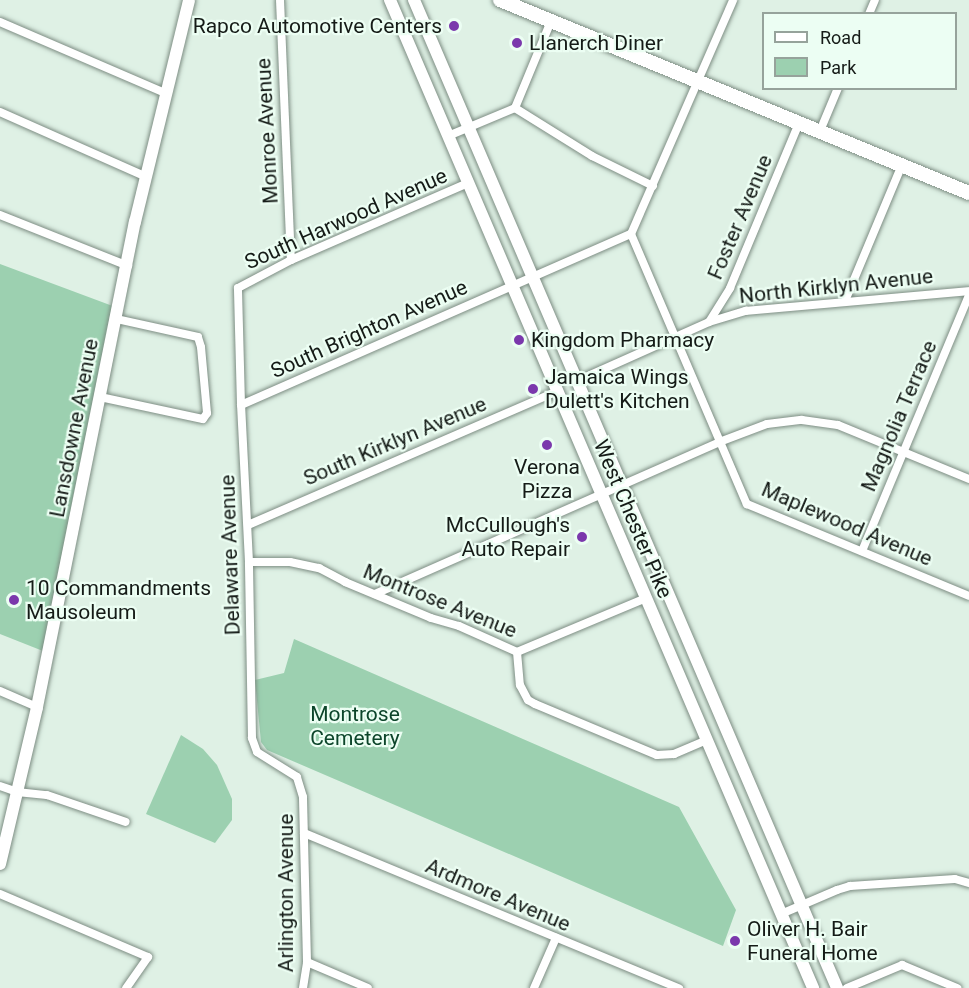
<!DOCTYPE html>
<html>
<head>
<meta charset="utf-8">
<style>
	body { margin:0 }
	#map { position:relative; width:969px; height:988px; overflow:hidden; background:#dff1e5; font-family:Roboto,sans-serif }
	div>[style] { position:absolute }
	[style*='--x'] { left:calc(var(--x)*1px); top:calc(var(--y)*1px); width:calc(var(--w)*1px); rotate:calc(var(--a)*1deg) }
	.green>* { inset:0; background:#9cd0b0 }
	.roads { filter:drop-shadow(0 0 2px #7d8d83) drop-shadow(0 0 2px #7d8d83) }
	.street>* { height:8px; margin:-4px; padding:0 4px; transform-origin:4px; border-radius:4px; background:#fff }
	.primary>* { height:12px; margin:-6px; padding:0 6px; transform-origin:6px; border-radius:6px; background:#fff }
	.highway>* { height:14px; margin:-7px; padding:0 7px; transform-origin:7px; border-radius:7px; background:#fff }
	.dots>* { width:16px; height:16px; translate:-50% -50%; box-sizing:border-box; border:3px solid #ecfef3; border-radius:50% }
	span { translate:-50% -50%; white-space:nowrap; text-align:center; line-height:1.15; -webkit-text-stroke:4.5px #ecfef3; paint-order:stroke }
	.poi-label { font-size:21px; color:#151b17 }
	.right { translate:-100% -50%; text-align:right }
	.left { translate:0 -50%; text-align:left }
	.street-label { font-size:21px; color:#151b17 }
	.park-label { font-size:21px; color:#0c452a }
	.legend { position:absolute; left:762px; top:12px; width:195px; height:78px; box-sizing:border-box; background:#ecfef3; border:2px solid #96a39b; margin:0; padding:8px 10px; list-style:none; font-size:18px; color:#151b17 }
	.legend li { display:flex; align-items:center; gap:12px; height:30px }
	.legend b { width:30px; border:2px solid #96a39b }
</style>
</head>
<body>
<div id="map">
	<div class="green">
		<i style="clip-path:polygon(0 264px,118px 308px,48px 653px,0 634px)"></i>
		<i style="clip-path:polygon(294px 639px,679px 807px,736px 910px,723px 946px,267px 750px,261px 742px,255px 680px,284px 673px)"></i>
		<i style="clip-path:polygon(181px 735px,203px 749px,217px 765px,232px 799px,232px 820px,215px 843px,146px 814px)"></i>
	</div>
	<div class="roads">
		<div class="street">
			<i style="--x:280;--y:0;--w:260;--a:87.6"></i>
			<i style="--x:869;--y:14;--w:15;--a:-67"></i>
			<i style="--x:0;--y:22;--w:180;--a:23.3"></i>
			<i style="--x:515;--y:108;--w:91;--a:31.9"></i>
			<i style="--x:592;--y:156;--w:68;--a:26.2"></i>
			<i style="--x:515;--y:108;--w:94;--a:-67.5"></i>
			<i style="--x:0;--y:112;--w:161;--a:23.9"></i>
			<i style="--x:820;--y:131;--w:47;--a:-67.3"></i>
			<i style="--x:448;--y:136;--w:73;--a:-22.7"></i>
			<i style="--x:0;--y:215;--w:138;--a:21.7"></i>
			<i style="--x:631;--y:234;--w:294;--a:66.8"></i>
			<i style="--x:747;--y:504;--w:240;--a:22.5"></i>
			<i style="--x:845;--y:301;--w:147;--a:-67.3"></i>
			<i style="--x:709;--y:322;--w:40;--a:-58"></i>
			<i style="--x:730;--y:288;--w:179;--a:-67.3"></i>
			<i style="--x:577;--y:381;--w:145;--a:-24.1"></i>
			<i style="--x:709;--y:322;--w:39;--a:-17"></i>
			<i style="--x:746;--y:311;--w:224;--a:-5.1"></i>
			<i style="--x:100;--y:397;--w:105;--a:12.1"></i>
			<i style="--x:203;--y:419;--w:7;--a:-56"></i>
			<i style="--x:207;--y:413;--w:66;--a:-95.2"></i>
			<i style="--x:201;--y:347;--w:10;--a:-107"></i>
			<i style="--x:198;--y:337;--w:84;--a:-167.6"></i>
			<i style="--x:241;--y:405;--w:426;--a:-23.7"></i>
			<i style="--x:631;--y:234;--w:255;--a:-66.4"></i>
			<i style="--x:248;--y:525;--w:337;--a:-23.4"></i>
			<i style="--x:862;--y:551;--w:277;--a:-67.3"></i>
			<i style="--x:249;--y:562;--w:41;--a:0"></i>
			<i style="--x:290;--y:562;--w:30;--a:12"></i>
			<i style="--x:319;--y:568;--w:30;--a:28"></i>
			<i style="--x:345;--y:582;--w:93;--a:22.7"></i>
			<i style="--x:431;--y:618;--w:29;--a:16"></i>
			<i style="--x:459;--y:626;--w:64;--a:24.1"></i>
			<i style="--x:517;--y:652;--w:140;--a:-22.7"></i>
			<i style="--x:375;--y:594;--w:379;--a:-23.8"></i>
			<i style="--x:722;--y:441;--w:48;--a:-20.7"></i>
			<i style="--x:767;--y:424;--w:35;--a:-7"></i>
			<i style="--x:802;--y:420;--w:36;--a:8"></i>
			<i style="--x:838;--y:425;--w:142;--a:22.4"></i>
			<i style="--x:517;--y:652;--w:33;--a:85"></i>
			<i style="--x:520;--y:685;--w:17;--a:62"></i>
			<i style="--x:528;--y:700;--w:8;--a:30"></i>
			<i style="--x:535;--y:704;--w:132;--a:22.7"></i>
			<i style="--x:657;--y:755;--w:17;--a:-3"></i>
			<i style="--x:674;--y:754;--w:36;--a:-23"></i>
			<i style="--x:0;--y:691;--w:40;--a:23.4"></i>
			<i style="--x:0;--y:786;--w:18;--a:19"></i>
			<i style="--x:17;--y:792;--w:30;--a:6"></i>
			<i style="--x:47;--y:795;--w:83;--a:18.9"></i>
			<i style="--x:304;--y:833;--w:406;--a:22.5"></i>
			<i style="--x:0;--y:894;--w:161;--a:23.1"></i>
			<i style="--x:148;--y:957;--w:38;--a:125"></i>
			<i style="--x:781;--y:914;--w:61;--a:-23.2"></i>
			<i style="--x:837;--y:890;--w:14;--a:-17"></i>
			<i style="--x:850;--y:886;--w:105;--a:-3.8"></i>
			<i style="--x:955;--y:879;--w:15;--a:16"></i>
			<i style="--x:307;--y:962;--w:66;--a:23.1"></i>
			<i style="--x:303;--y:988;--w:26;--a:-81"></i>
			<i style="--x:307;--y:962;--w:165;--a:-91.4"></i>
			<i style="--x:303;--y:797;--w:21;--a:-107"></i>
			<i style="--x:297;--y:777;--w:47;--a:-148"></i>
			<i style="--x:257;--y:752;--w:15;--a:-110"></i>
			<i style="--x:252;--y:738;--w:176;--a:-91"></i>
			<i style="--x:249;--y:562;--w:157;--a:-92.9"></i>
			<i style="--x:241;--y:405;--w:117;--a:-91.5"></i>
			<i style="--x:238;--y:288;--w:60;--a:-27.8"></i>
			<i style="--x:291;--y:260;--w:193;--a:-23.5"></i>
			<i style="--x:534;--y:988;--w:55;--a:-66.3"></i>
			<i style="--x:847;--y:988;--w:60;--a:-22.7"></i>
			<i style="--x:902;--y:965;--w:60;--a:22.7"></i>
		</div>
		<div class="primary">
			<i style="--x:390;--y:0;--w:1075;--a:66.82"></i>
			<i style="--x:414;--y:0;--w:1075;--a:66.82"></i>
			<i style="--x:0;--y:864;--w:161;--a:-76.7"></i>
			<i style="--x:37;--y:707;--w:495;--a:-78.6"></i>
			<i style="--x:135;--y:222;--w:228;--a:-76.3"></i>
		</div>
		<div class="highway">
			<i style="--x:500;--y:0;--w:507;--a:22.37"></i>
		</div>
	</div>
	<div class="dots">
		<i style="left:454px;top:26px;background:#7b38ac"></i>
		<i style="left:517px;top:43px;background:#7b38ac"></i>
		<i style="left:519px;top:340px;background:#7b38ac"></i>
		<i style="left:533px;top:389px;background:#7b38ac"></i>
		<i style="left:547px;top:445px;background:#7b38ac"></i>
		<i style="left:582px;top:537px;background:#7b38ac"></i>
		<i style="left:14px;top:600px;background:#7b38ac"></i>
		<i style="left:735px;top:941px;background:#7b38ac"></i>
	</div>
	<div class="poi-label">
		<span class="right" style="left:442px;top:26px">Rapco Automotive Centers</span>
		<span class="left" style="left:529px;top:43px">Llanerch Diner</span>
		<span class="left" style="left:531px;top:340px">Kingdom Pharmacy</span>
		<span class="left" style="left:545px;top:389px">Jamaica Wings<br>Dulett's Kitchen</span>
		<span style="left:547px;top:479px">Verona<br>Pizza</span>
		<span class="right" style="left:570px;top:537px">McCullough's<br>Auto Repair</span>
		<span class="left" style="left:26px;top:600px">10 Commandments<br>Mausoleum</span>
		<span class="left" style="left:747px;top:941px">Oliver H. Bair<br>Funeral Home</span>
	</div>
	<div class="street-label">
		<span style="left:267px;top:131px;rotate:-93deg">Monroe Avenue</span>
		<span style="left:740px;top:217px;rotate:-67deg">Foster Avenue</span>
		<span style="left:346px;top:219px;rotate:-24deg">South Harwood Avenue</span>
		<span style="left:836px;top:286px;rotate:-6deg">North Kirklyn Avenue</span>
		<span style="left:369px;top:329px;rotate:-24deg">South Brighton Avenue</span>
		<span style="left:899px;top:416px;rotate:-67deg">Magnolia Terrace</span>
		<span style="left:74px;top:428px;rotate:-79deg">Lansdowne Avenue</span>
		<span style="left:395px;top:441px;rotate:-23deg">South Kirklyn Avenue</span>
		<span style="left:633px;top:519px;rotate:67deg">West Chester Pike</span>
		<span style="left:847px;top:524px;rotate:23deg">Maplewood Avenue</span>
		<span style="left:230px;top:555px;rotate:-92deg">Delaware Avenue</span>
		<span style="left:440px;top:601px;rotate:22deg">Montrose Avenue</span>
		<span style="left:286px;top:893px;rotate:-90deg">Arlington Avenue</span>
		<span style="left:498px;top:895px;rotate:23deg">Ardmore Avenue</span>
	</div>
	<div class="park-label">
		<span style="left:355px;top:726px">Montrose<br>Cemetery</span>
	</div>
	<ul class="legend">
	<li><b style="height:8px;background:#fff"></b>Road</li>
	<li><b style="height:16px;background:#9cd0b0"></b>Park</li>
	</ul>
</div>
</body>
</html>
